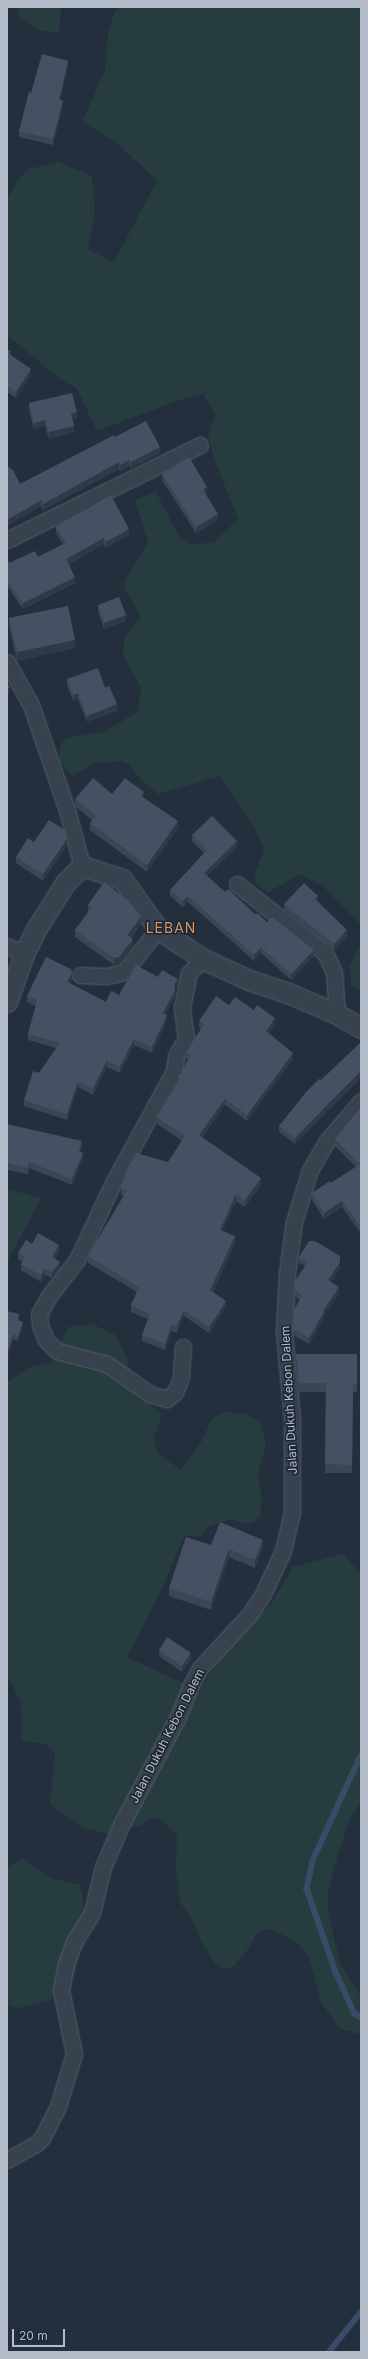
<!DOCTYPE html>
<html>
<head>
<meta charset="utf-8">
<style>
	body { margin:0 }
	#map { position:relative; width:368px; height:2359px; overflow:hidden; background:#242f3e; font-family:Inter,sans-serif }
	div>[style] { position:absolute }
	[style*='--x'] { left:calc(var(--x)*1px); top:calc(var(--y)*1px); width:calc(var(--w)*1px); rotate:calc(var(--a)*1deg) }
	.green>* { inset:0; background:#263c3f }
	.stream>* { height:5.5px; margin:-2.75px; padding:0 2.75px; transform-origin:2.75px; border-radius:2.75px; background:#394c67 }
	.roads { filter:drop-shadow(0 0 1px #565f6c) drop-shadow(0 0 1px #565f6c) }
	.minor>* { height:15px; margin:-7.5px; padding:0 7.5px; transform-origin:7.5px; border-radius:7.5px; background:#38414e }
	.tertiary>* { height:19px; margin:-9.5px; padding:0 9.5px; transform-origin:9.5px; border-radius:9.5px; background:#38414e }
	.wall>* { inset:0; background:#3b4654 }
	.shaded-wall>* { inset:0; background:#303945 }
	.building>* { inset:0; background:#455162 }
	span { translate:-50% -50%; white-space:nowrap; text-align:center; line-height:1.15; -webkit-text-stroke:3px #1d2633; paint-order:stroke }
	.street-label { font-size:12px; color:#b4bcc9 }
	.quarter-label { font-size:14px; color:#d59563; letter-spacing:1px }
	.frame { position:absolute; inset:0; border:8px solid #b4bcc9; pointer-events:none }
	.scale { position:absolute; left:12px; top:2329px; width:53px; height:18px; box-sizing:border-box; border:2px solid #b4bcc9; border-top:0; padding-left:5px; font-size:12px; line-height:14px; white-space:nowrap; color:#b4bcc9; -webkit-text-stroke:3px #1d2633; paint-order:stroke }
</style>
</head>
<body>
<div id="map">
	<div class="green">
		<i style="clip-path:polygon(18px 7px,61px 7px,59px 32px,39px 31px,18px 15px)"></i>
		<i style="clip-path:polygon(117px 7px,361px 7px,361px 925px,324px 887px,299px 874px,269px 892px,261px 888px,255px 882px,255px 874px,264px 850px,254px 827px,220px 776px,158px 794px,139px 778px,129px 764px,121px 761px,95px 763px,72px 776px,59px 761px,61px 744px,66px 738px,105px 732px,138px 711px,141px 688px,123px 654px,125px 637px,141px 617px,124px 588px,125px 580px,148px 542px,135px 500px,156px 492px,178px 535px,190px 545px,214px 542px,238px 519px,215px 461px,208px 436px,215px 414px,203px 394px,185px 398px,97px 431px,77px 389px,59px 378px,7px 335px,7px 199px,16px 183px,29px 169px,58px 162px,92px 176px,95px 209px,88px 249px,114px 262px,157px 181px,115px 141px,82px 122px,105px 70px,108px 31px)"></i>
		<i style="clip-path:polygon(361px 943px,361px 991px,351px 986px,350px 966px)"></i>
		<i style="clip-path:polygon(7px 1189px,41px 1198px,7px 1263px)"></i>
		<i style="clip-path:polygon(92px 1324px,116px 1335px,127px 1359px,136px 1396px,162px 1414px,154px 1439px,158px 1454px,181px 1470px,201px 1442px,212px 1419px,224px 1412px,247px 1414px,261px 1423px,266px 1444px,258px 1474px,262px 1500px,260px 1516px,254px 1522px,246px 1524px,230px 1519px,207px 1527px,201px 1536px,184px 1536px,161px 1591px,127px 1657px,199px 1691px,232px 1641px,271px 1604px,293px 1567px,343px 1554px,361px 1574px,361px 1803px,350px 1818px,336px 1861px,328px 1893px,328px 1910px,340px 1964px,361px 1997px,361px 2034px,344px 2030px,337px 2025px,321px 2002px,309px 1957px,297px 1943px,273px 1930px,264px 1929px,257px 1934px,244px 1955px,233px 1966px,225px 1969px,217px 1966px,203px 1945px,190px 1916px,180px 1902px,176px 1870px,177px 1835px,159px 1818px,151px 1818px,144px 1824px,106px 1834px,82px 1827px,50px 1805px,55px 1752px,47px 1745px,21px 1740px,22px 1717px,20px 1701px,7px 1674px,7px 1382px,30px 1367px,52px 1363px,68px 1327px)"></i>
		<i style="clip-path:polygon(23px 1859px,50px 1878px,80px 1885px,88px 1927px,71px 1983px,49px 2000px,18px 2008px,7px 2005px,7px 1867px)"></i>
	</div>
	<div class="stream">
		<i style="--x:361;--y:1756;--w:115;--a:114.6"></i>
		<i style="--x:313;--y:1861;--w:29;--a:102"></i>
		<i style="--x:307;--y:1889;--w:86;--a:70.9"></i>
		<i style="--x:335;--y:1970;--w:48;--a:65.6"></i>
		<i style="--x:355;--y:2014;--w:7;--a:27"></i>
		<i style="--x:329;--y:2352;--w:51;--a:-51.3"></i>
	</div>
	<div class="roads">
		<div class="minor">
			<i style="--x:7;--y:540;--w:215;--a:-26.2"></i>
			<i style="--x:7;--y:662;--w:49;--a:60.8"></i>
			<i style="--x:31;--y:705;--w:111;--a:71.1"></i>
			<i style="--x:67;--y:810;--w:58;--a:75"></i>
			<i style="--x:237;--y:884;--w:112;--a:38.1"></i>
			<i style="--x:325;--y:953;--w:21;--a:65"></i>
			<i style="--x:334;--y:972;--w:42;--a:85.9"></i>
			<i style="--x:7;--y:946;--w:19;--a:25"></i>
			<i style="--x:80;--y:975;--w:27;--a:2"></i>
			<i style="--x:107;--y:976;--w:17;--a:-13"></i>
			<i style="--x:124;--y:972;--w:55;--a:-51.7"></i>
			<i style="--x:183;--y:1347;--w:31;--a:94"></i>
			<i style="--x:181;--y:1378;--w:15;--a:113"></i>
			<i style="--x:175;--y:1392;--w:11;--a:139"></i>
			<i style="--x:167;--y:1399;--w:16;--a:-166"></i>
			<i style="--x:151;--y:1395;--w:54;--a:-144.8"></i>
			<i style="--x:107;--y:1364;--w:52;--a:-165.4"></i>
			<i style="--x:57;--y:1351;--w:16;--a:-135"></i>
			<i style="--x:46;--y:1340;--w:16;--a:-112"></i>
			<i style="--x:40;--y:1325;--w:11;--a:-95"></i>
			<i style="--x:39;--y:1314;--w:21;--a:-61"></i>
			<i style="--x:49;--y:1296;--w:46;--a:-52.1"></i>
			<i style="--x:77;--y:1260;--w:85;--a:-64.9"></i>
			<i style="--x:113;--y:1183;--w:128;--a:-61.4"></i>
			<i style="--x:174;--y:1071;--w:15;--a:-82"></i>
			<i style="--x:176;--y:1056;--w:21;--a:-61"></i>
			<i style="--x:186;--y:1038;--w:30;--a:-98"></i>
			<i style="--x:182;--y:1008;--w:36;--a:-79"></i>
			<i style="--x:189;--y:973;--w:20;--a:-45"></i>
			<i style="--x:7;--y:2160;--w:33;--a:-29"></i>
			<i style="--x:36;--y:2144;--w:8;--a:-45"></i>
			<i style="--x:42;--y:2138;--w:36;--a:-63"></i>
			<i style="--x:58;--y:2106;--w:54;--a:-72.9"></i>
			<i style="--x:74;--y:2054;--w:65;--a:-101.5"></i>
			<i style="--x:61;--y:1990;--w:26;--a:-79"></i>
			<i style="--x:66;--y:1964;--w:23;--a:-70"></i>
			<i style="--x:74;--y:1942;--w:34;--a:-58"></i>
			<i style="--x:92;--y:1913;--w:47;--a:-76.6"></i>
			<i style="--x:103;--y:1867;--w:48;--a:-66.6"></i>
			<i style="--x:122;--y:1823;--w:120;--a:-62.2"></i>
			<i style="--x:178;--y:1717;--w:35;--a:-68"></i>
			<i style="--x:191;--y:1685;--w:19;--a:-62"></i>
			<i style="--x:200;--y:1668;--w:72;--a:-47.2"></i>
			<i style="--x:249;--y:1615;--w:23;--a:-56"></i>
			<i style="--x:262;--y:1596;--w:50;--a:-65"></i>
			<i style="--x:283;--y:1551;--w:40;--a:-77"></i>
			<i style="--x:292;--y:1512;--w:93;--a:-90"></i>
			<i style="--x:292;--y:1419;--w:88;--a:-95.2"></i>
			<i style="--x:284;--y:1331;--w:58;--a:-87"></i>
			<i style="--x:287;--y:1273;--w:51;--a:-82.2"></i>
			<i style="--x:294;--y:1222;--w:54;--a:-72.9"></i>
			<i style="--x:310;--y:1170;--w:32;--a:-60"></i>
			<i style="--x:326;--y:1142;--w:54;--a:-49.5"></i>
		</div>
		<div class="tertiary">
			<i style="--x:7;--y:1002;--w:51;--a:-70.5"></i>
			<i style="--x:24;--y:954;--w:25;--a:-64"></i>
			<i style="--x:35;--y:931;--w:57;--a:-58"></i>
			<i style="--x:65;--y:883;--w:24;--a:-45"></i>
			<i style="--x:82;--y:866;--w:42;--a:18"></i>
			<i style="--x:122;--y:879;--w:62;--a:54.2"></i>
			<i style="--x:158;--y:929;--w:54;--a:33.7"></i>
			<i style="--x:203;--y:959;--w:51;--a:24.5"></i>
			<i style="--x:249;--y:980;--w:41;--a:18.4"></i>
			<i style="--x:288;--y:993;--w:53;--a:23.2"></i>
			<i style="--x:337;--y:1014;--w:28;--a:30"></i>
		</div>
	</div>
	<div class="wall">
		<i style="clip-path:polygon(68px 67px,60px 100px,63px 106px,53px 145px,19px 137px,19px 131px,31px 93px)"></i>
		<i style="clip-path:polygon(7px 349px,11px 355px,31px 375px,16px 398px,7px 392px)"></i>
		<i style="clip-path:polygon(29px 403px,77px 418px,73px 419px,74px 432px,49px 439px,45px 426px,34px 429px,29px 410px)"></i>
		<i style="clip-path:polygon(115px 437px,160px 453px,131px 468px,129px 466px,120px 471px,119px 469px,43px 510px,41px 506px,7px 526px,7px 466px,20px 484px)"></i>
		<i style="clip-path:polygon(162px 474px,207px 493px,206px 494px,218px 520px,196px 533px,162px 480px)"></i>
		<i style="clip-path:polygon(56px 527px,129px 535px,106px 548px,104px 544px,69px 564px,75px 583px,23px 609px,7px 586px,7px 559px,9px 563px,38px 557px,63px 544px,56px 533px)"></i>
		<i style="clip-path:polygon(98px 605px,126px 621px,104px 629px,98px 611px)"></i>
		<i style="clip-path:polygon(9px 618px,75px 648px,17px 661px,9px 626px)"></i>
		<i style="clip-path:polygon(67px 679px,105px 688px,117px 711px,87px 722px,78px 699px,73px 701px,67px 685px)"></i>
		<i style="clip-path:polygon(112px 794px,144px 798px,178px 828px,147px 872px,90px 830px,90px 823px,92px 820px,75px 806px,75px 799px)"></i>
		<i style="clip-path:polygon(192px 835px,237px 847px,207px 876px,225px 892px,314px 956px,291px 980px,261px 953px,254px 961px,188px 902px,183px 907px,170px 896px,170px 890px,204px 853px,192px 841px)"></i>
		<i style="clip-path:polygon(34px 842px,67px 845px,43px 881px,16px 863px,16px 857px)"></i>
		<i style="clip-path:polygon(318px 902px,347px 937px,334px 950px,284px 910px,284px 904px)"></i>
		<i style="clip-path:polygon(88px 905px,141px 924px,131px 938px,133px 946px,119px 964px,114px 965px,75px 937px,75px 930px,88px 912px)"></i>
		<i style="clip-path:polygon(158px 977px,178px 985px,175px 989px,175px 996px,165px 1015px,167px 1021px,152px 1053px,134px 1045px,120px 1073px,107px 1067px,93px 1095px,78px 1087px,67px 1120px,24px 1106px,24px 1100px,39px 1073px,56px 1048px,28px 1040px,28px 1034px,36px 1006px,27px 1002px,27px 996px,72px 979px,70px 983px,106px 1002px)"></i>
		<i style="clip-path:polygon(229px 1005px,275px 1024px,269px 1033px,293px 1059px,247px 1121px,225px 1105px,202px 1138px,261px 1185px,245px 1207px,236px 1201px,222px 1231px,235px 1243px,213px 1292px,226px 1307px,209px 1333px,184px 1316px,177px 1333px,172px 1331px,165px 1350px,142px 1341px,142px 1335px,148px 1319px,131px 1312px,131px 1305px,137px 1292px,88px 1263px,88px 1256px,124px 1196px,121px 1195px,121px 1188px,168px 1162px,182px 1141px,156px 1123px,156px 1117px,178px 1083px,178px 1077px,188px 1060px,186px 1058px,186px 1052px,201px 1029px,199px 1027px,199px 1021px)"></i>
		<i style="clip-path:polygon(321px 1080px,295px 1144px,279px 1132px,279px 1126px)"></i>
		<i style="clip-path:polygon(361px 1107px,361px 1234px,342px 1207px,324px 1219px,312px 1200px,312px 1193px,331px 1183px,356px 1167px,335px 1146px,335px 1139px)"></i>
		<i style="clip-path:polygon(7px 1124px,82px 1147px,80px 1152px,83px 1159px,72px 1185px,29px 1168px,28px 1174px,7px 1170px)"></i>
		<i style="clip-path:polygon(32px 1244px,59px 1251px,55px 1259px,60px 1268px,52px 1278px,45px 1275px,41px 1282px,21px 1270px,21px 1264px,22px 1262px,18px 1259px,18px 1253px)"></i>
		<i style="clip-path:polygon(299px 1257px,340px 1268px,331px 1282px,339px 1294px,324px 1315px,324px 1318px,309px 1344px,293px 1335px,294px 1310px,300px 1300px,295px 1296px,295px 1281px,305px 1266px,299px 1263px)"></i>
		<i style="clip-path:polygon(7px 1311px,19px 1320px,23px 1327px,18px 1341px,13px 1339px,8px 1356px,7px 1355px)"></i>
		<i style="clip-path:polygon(296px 1354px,357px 1354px,357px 1392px,353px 1392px,352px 1473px,325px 1473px,326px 1392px,299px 1392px,296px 1362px)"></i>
		<i style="clip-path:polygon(211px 1545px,263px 1547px,255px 1568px,229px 1557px,211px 1610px,169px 1596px,169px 1588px)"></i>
		<i style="clip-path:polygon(159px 1650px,191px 1659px,182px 1672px,159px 1656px)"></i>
	</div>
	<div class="shaded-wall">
		<i style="clip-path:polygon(68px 61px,68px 67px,59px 105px,59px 100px)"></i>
		<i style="clip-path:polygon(63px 100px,63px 106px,53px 145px,53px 139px)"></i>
		<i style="clip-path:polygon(31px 369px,31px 375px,16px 398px,16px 392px)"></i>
		<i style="clip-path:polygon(77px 412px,77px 418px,71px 420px,71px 414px)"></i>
		<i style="clip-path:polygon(45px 420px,45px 426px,34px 429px,34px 423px)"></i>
		<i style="clip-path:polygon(74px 426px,74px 432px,49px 439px,49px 432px)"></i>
		<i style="clip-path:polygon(160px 447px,160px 453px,131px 468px,131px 462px)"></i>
		<i style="clip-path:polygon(129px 460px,129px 466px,120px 471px,120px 465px)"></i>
		<i style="clip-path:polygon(119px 462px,119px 469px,43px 510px,43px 504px)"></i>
		<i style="clip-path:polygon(207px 487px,207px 493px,203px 496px,203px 490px)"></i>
		<i style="clip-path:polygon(41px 500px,41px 506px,7px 526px,7px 520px)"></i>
		<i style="clip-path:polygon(218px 514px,218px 520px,196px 533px,196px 527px)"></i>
		<i style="clip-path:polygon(129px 529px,129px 535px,106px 548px,106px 542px)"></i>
		<i style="clip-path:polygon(104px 538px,104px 544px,66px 565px,66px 559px)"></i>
		<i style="clip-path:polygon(75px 577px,75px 583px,23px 609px,23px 603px)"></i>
		<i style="clip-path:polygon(126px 615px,126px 621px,104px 629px,104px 623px)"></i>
		<i style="clip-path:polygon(75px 640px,75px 648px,17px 661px,17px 652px)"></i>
		<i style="clip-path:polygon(10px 687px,10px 693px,7px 695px,7px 689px)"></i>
		<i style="clip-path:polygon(78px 693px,78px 699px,73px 701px,73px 695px)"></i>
		<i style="clip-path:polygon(117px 704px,117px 711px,87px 722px,87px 716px)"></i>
		<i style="clip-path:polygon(144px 792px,144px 799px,141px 796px)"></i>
		<i style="clip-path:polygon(178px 821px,178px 828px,147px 872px,147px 865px)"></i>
		<i style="clip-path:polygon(67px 839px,67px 845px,43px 881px,43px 874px)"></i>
		<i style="clip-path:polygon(237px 841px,237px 847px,204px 879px,204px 873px)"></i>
		<i style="clip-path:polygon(188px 896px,188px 902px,183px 907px,183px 901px)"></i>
		<i style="clip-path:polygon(318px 896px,318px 902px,315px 899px)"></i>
		<i style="clip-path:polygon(141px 917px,141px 924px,127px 942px,127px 935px)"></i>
		<i style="clip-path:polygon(347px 930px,347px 937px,334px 950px,334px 944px)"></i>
		<i style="clip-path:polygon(133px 939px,133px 946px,119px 964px,114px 965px,114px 958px)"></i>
		<i style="clip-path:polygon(261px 947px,261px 953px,254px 961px,254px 955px)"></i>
		<i style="clip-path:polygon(314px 950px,314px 956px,291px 980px,291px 974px)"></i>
		<i style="clip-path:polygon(72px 973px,72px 979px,67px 988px,67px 982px)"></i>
		<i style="clip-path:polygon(178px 979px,178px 985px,174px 991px,174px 985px)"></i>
		<i style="clip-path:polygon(175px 990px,175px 996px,163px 1019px,163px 1013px)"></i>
		<i style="clip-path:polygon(167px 1015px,167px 1021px,152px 1053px,152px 1047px)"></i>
		<i style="clip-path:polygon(275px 1018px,275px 1024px,266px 1038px,266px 1031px)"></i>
		<i style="clip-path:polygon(134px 1039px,134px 1045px,120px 1073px,120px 1067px)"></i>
		<i style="clip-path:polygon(293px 1053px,293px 1059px,247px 1121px,247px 1115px)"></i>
		<i style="clip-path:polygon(107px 1060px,107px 1067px,93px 1095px,93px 1089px)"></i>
		<i style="clip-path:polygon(361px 1071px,361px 1078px,295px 1144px,295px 1138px)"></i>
		<i style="clip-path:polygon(78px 1081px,78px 1087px,67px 1120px,67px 1114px)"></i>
		<i style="clip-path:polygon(225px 1099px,225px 1105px,199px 1142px,199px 1135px)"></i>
		<i style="clip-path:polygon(82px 1141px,82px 1147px,79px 1157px,79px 1151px)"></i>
		<i style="clip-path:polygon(83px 1153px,83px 1159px,72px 1185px,72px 1179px)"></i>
		<i style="clip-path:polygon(29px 1162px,29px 1168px,28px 1174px,28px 1168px)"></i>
		<i style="clip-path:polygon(261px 1178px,261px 1185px,245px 1207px,245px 1200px)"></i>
		<i style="clip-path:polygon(236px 1194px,236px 1201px,220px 1236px,220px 1230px)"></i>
		<i style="clip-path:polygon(342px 1201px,342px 1207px,324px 1219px,324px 1213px)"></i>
		<i style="clip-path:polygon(235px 1236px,235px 1243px,210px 1297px,210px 1290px)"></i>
		<i style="clip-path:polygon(59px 1245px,59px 1251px,52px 1263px,52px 1257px)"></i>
		<i style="clip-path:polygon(60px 1262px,60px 1268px,52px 1278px,52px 1272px)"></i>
		<i style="clip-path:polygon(340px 1262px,340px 1268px,328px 1287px,328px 1280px)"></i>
		<i style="clip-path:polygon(45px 1269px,45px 1275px,41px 1282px,41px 1275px)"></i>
		<i style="clip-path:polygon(339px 1287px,339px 1294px,324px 1315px,324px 1318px,309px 1344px,309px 1338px,323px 1311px)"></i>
		<i style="clip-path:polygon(226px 1301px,226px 1307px,209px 1333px,209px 1327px)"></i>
		<i style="clip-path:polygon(184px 1310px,184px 1316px,177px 1333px,177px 1326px)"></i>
		<i style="clip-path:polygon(23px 1322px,23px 1327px,18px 1341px,18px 1336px)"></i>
		<i style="clip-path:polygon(172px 1324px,172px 1331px,165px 1350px,165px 1344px)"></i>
		<i style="clip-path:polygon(13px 1334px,13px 1339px,8px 1356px,8px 1350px)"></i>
		<i style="clip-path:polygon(263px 1540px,263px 1547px,255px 1568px,255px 1560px)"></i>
		<i style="clip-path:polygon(229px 1549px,229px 1557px,211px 1610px,211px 1602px)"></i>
		<i style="clip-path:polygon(191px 1653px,191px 1659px,182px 1672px,182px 1666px)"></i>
	</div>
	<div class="building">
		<i style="clip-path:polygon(42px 54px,68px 61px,59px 100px,63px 100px,53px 139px,19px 131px,29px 92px,31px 93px)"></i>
		<i style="clip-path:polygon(7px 349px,11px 351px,9px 354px,31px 369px,16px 392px,7px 386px)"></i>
		<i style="clip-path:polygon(72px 393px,77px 412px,71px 414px,74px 426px,49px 432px,45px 420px,34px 423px,29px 403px)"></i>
		<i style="clip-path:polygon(146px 421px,160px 447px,131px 462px,129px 460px,120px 465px,119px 462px,43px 504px,41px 500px,7px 520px,7px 466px,13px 470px,20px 484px,114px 435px,115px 437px)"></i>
		<i style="clip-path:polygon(189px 457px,207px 487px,203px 490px,218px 514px,196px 527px,162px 474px)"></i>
		<i style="clip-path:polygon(111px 495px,129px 529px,106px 542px,104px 538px,66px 559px,75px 577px,23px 603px,7px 580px,7px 559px,9px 563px,35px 551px,38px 557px,66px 543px,56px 527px)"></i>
		<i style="clip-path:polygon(119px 597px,126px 615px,104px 623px,98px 605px)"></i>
		<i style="clip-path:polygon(68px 606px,75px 640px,17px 652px,9px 618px)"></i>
		<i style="clip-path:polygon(98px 668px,105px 688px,109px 686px,117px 704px,87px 716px,78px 693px,73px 695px,67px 679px)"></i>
		<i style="clip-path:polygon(7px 684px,10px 687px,7px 689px)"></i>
		<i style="clip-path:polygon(93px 778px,112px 794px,125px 778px,144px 792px,141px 796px,178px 821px,147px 865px,90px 823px,96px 816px,75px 799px)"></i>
		<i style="clip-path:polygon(212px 816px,237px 841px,204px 873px,225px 892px,228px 889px,256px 915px,257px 913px,267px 922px,272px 917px,314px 950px,291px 974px,261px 947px,254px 955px,188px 896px,183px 901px,170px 890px,207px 850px,192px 835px)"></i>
		<i style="clip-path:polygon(49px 820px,65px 830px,67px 839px,43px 874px,16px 857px,28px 838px,34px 842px)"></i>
		<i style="clip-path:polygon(104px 882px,129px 901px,141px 917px,127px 935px,133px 939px,119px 957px,114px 958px,75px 930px,92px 907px,88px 905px)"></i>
		<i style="clip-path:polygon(304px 883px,318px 896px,315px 899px,347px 930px,334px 944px,284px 904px)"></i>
		<i style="clip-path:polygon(46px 957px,71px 969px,72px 973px,67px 982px,106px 1002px,111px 991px,119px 995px,136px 965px,158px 977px,162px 970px,178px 979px,174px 985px,175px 990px,163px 1013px,167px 1015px,152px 1047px,134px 1039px,120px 1067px,107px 1060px,93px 1089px,78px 1081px,67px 1114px,24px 1100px,33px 1071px,39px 1073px,60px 1043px,28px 1034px,37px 1000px,27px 996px)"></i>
		<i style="clip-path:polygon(216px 996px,229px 1005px,235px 997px,254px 1010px,257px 1005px,275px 1018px,266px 1031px,293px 1053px,247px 1115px,225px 1099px,199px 1135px,261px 1178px,245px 1200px,236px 1194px,220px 1230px,235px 1236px,210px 1290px,226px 1301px,209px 1327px,184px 1310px,177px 1326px,172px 1324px,165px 1344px,142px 1335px,150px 1314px,131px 1305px,139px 1287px,88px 1256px,127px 1190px,121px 1188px,126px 1171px,136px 1153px,168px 1162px,185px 1136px,156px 1117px,180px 1079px,178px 1077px,191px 1055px,186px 1052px,204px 1024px,199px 1021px)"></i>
		<i style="clip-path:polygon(361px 1042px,361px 1071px,295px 1138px,279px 1126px,306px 1092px,319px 1079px,321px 1080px)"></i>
		<i style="clip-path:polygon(361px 1107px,361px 1227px,342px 1201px,324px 1213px,312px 1193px,330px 1181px,331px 1183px,360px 1164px,335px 1139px)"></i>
		<i style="clip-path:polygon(7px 1124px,82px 1141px,79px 1151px,83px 1153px,72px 1179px,29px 1162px,28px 1168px,7px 1163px)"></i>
		<i style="clip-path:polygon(38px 1233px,59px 1245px,52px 1257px,60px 1262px,52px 1272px,45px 1269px,41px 1275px,21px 1264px,25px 1257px,18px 1253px,26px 1240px,32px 1244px)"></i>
		<i style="clip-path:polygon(309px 1241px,315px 1241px,340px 1256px,340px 1262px,328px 1280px,339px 1287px,323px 1311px,324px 1312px,309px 1338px,293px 1329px,294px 1310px,302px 1295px,295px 1290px,295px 1281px,308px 1262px,299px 1257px)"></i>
		<i style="clip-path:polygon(7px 1311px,19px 1314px,18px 1320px,23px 1322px,18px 1336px,13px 1334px,8px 1350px,7px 1350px)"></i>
		<i style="clip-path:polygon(296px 1354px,357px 1354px,357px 1384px,353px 1384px,352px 1465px,325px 1464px,326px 1383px,299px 1383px)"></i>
		<i style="clip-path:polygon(220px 1522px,263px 1540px,255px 1560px,229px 1549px,211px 1602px,169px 1588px,186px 1537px,211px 1545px)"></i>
		<i style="clip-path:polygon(167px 1637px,191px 1653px,182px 1666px,159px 1650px)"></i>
	</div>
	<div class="street-label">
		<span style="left:289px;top:1400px;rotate:-93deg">Jalan Dukuh Kebon Dalem</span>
		<span style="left:167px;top:1736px;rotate:-63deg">Jalan Dukuh Kebon Dalem</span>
	</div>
	<div class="quarter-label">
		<span style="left:171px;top:928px">LEBAN</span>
	</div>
	<div class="frame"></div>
	<div class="scale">20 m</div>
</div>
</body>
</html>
